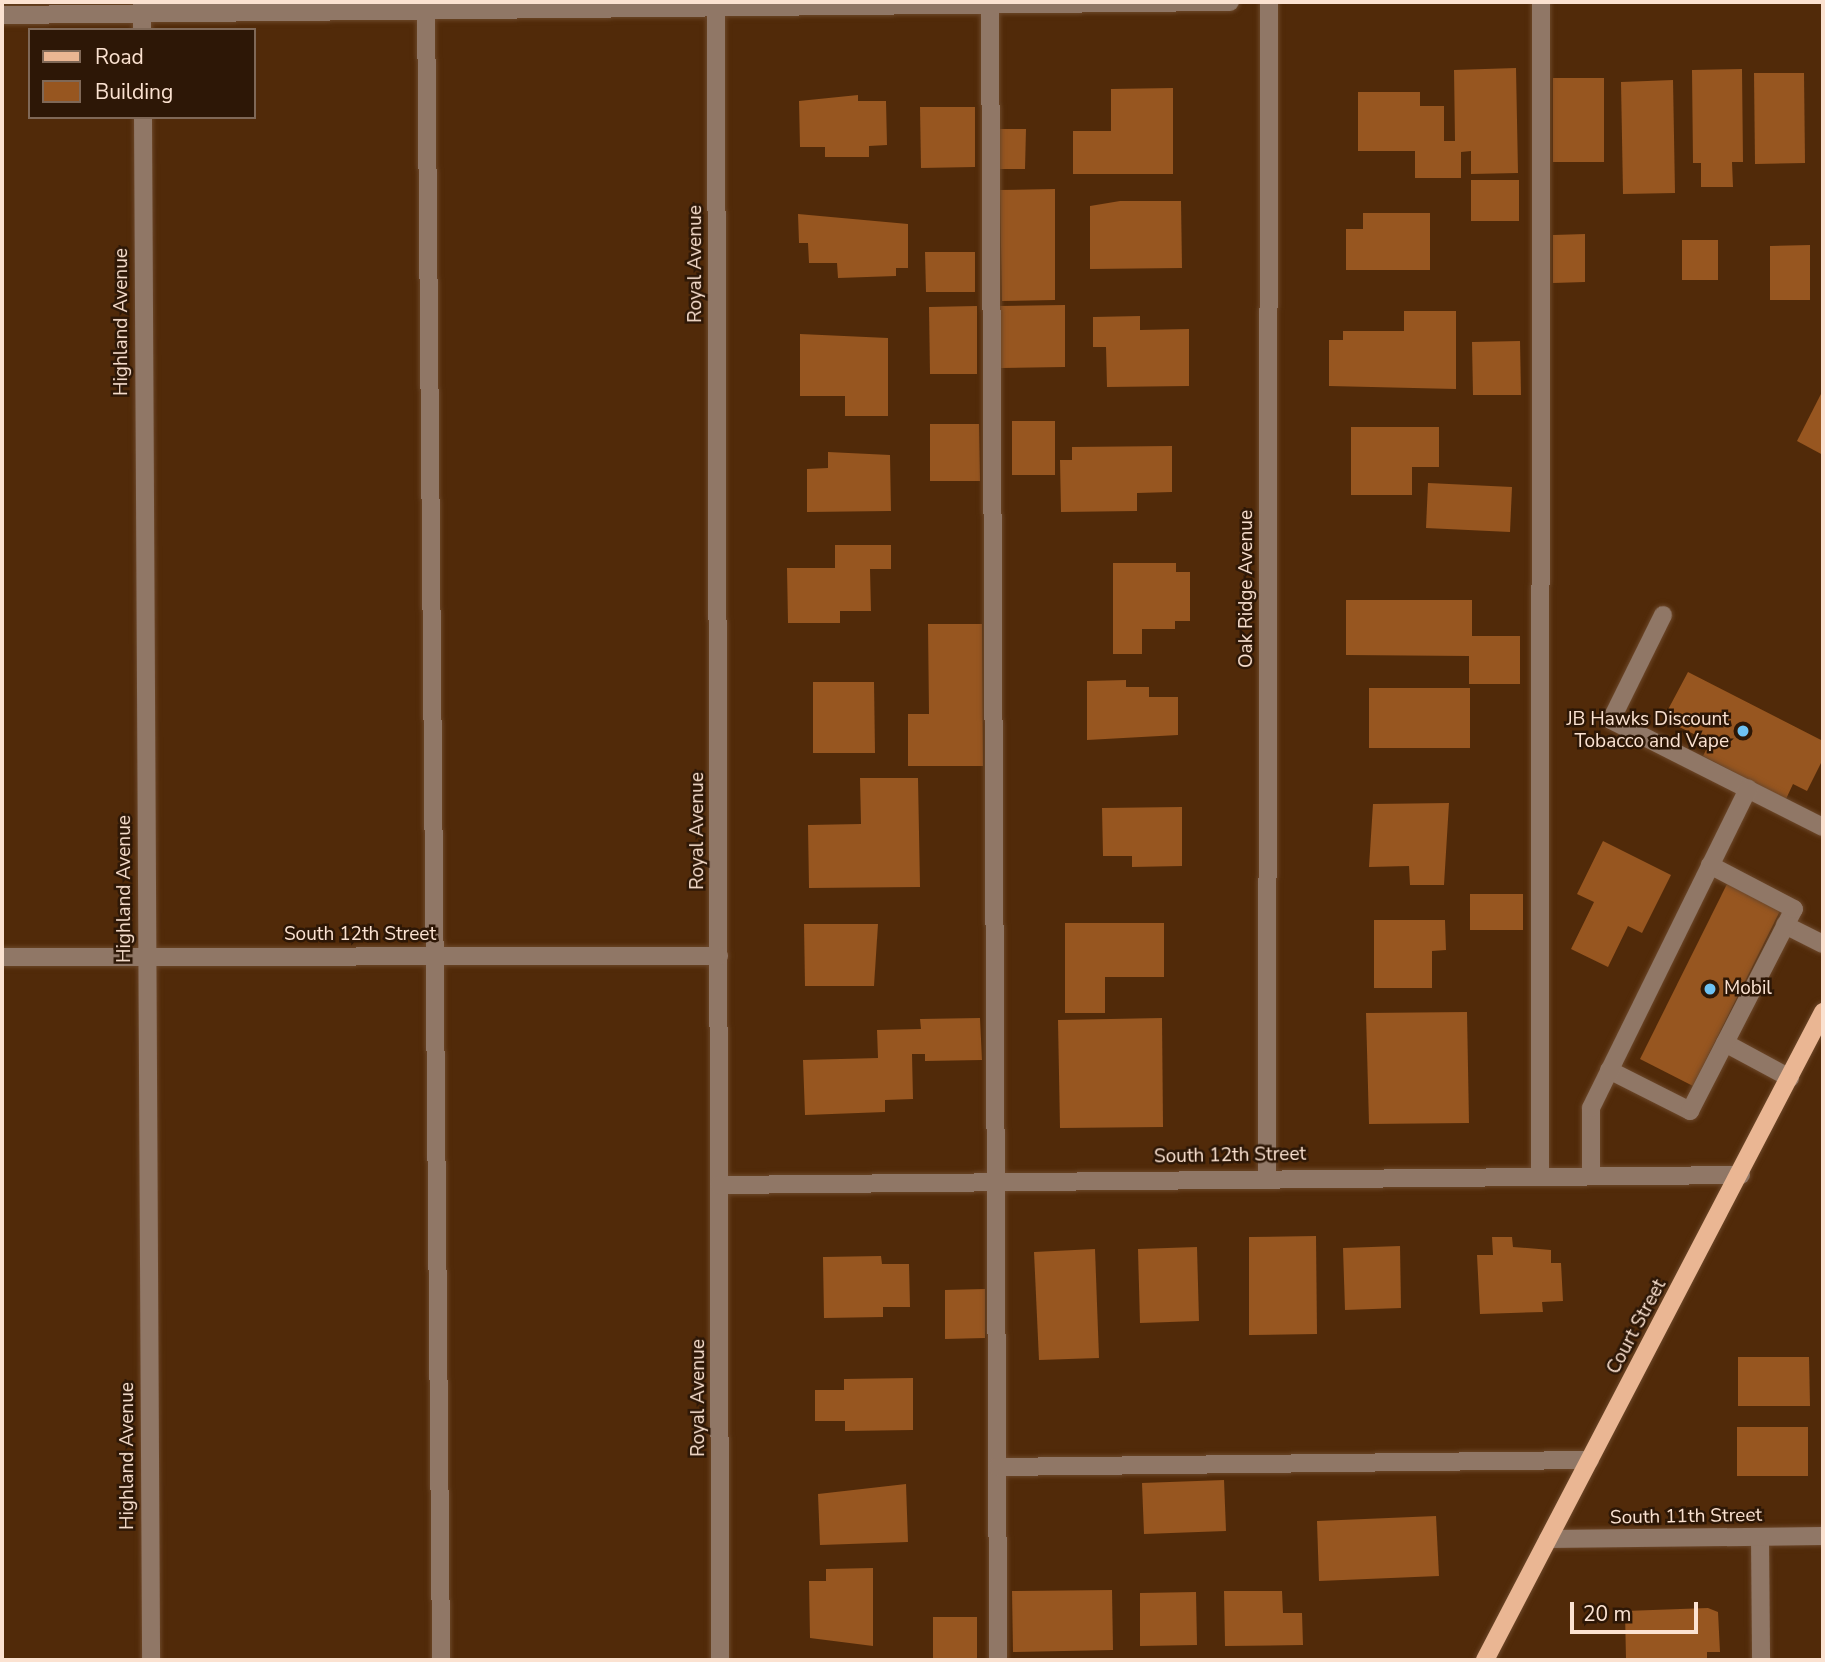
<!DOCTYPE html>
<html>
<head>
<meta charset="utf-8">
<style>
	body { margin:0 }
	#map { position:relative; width:1825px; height:1662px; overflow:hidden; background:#512a09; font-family:"Nunito Sans",sans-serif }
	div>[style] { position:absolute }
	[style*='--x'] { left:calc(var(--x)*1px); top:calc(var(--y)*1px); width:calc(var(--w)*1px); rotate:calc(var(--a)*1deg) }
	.building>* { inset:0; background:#975620 }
	.roads { filter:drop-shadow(0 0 2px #6c4729) drop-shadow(0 0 2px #6c4729) }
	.minor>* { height:18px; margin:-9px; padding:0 9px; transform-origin:9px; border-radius:9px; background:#907766 }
	.major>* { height:18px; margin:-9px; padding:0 9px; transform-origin:9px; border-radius:9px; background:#eab693 }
	.dots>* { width:19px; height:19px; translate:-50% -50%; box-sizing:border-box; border:4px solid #2d1706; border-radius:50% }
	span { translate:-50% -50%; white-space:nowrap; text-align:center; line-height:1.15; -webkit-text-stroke:5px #2d1706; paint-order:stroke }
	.street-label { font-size:19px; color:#fbe2d1 }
	.poi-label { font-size:19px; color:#fbe2d1 }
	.right { translate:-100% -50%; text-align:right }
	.left { translate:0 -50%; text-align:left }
	.frame { position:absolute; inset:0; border:4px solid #fbe2d1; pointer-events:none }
	.legend { position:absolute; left:28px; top:28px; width:228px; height:91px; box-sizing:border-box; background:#2d1706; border:2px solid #7f6857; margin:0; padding:9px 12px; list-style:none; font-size:21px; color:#fbe2d1 }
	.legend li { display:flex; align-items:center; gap:14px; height:35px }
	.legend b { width:35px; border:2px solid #7f6857 }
	.scale { position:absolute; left:1570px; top:1602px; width:128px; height:32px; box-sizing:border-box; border:4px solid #fbe2d1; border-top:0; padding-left:9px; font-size:21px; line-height:24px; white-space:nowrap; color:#fbe2d1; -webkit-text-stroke:5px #2d1706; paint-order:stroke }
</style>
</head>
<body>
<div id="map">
	<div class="building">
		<i style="clip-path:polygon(1516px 68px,1518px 173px,1471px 174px,1471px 151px,1461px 152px,1461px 178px,1415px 178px,1415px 151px,1358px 151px,1358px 92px,1420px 92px,1420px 106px,1444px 106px,1444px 141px,1455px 141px,1454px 70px)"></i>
		<i style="clip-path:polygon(1742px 69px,1743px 162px,1732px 162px,1733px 187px,1701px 187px,1701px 163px,1693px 163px,1692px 70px)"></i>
		<i style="clip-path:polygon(1754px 73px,1804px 73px,1805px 163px,1755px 164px)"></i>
		<i style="clip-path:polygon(1553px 78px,1604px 78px,1604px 162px,1553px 162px)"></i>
		<i style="clip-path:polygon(1673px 80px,1675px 193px,1623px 194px,1621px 82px)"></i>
		<i style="clip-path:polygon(1173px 88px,1173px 174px,1073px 174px,1073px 131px,1111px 131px,1111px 89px)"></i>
		<i style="clip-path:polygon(858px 95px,858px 101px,886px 101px,887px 145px,869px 146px,869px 157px,825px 157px,825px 147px,800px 147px,799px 101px)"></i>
		<i style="clip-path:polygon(920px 107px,975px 107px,975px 167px,921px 168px)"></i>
		<i style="clip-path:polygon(1000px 129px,1026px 129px,1025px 169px,999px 169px)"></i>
		<i style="clip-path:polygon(1471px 180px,1519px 180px,1519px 221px,1471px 221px)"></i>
		<i style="clip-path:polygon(1055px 189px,1055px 300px,1002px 301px,1000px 190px)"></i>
		<i style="clip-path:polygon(1120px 201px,1181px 201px,1182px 268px,1090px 269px,1090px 206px)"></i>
		<i style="clip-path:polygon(1363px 213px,1430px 213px,1430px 270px,1346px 270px,1346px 229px,1363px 229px)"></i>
		<i style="clip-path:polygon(798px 214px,908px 224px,908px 268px,896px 268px,896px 276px,838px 278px,837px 263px,809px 263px,808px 243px,799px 243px)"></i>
		<i style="clip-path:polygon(1585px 234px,1585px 282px,1553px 283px,1553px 235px)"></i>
		<i style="clip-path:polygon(1682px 240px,1718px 240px,1718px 280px,1682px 280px)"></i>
		<i style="clip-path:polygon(1810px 245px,1810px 300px,1770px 300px,1770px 246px)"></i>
		<i style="clip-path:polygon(925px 252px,975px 252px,975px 292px,926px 292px)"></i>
		<i style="clip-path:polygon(1065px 305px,1065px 367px,1001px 368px,1000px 306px)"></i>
		<i style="clip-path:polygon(977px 306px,977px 374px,930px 374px,929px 307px)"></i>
		<i style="clip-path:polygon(1404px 311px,1456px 311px,1456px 389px,1329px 386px,1329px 340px,1343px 340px,1343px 331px,1404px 331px)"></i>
		<i style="clip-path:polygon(1140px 316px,1140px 330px,1189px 329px,1189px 386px,1107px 387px,1106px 347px,1093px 347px,1093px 317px)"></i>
		<i style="clip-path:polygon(800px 334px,888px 338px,888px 416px,845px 416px,845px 396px,800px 396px)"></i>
		<i style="clip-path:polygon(1520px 341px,1521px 395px,1473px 395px,1472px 342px)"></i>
		<i style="clip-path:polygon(1823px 390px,1823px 455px,1797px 441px)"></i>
		<i style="clip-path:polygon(1012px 421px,1055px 421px,1055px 475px,1012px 475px)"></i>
		<i style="clip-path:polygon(930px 424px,979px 424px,980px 481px,930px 481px)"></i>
		<i style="clip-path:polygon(1351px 427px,1439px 427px,1439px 467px,1412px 467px,1412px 495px,1351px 495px)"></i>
		<i style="clip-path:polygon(1172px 446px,1172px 492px,1137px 493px,1137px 511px,1061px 512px,1060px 460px,1072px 460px,1072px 447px)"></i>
		<i style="clip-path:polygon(828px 452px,890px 455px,891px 511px,807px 512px,807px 469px,828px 468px)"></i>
		<i style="clip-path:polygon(1428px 483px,1512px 487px,1510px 532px,1426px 528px)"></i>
		<i style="clip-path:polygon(835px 545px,891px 545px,891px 569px,870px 569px,871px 611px,840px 611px,840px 623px,788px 623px,787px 568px,835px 568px)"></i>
		<i style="clip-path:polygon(1113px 563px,1176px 563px,1176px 572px,1190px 572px,1190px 621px,1175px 621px,1175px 629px,1142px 629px,1142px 654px,1113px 654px)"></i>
		<i style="clip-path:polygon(1346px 600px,1472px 600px,1472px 636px,1520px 636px,1520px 684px,1469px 684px,1469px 656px,1346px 655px)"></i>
		<i style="clip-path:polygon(928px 624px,982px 624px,983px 766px,908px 766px,908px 714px,929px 714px)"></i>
		<i style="clip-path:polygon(1688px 672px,1823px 741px,1823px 759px,1807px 791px,1793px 784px,1786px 799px,1703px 756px,1710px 742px,1663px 719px)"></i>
		<i style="clip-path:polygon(1126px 680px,1126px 687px,1149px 687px,1149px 697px,1178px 697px,1178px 735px,1087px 740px,1087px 681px)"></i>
		<i style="clip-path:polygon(813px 682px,874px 682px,875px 753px,813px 753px)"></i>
		<i style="clip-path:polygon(1369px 688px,1470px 688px,1470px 748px,1369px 748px)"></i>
		<i style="clip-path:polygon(860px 778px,918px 778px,920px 887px,809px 888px,808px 825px,861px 824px)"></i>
		<i style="clip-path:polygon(1449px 803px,1444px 885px,1410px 885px,1409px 866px,1369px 867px,1373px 804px)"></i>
		<i style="clip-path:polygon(1182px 807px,1182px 866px,1132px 867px,1132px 856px,1103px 856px,1102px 808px)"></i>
		<i style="clip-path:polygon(1603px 841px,1671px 875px,1642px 933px,1628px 926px,1608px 967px,1571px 949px,1594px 902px,1577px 894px)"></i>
		<i style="clip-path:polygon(1727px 884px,1780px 911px,1693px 1086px,1640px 1059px)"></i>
		<i style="clip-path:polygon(1470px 894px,1523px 894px,1523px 930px,1470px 930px)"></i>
		<i style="clip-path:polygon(1374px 920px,1445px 920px,1446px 950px,1432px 951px,1432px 988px,1374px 988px)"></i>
		<i style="clip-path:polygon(1065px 923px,1164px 923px,1164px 977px,1105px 977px,1105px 1013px,1065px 1013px)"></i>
		<i style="clip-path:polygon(804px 924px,878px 924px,874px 986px,805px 986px)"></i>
		<i style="clip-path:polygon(1467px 1012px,1469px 1123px,1369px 1124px,1366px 1013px)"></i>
		<i style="clip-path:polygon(980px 1018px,982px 1060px,925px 1061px,925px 1054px,912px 1054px,913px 1099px,885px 1100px,885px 1112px,805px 1115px,803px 1060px,878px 1058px,877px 1030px,921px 1029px,920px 1019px)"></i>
		<i style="clip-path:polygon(1162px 1018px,1163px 1127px,1060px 1128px,1058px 1020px)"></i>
		<i style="clip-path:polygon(1316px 1236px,1317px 1334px,1249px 1335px,1249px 1237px)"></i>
		<i style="clip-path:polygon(1492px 1237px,1512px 1237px,1513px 1247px,1551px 1250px,1551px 1263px,1561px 1263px,1563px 1301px,1542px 1302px,1543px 1312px,1480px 1314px,1477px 1255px,1493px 1255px)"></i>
		<i style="clip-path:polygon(1400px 1246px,1401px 1308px,1345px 1310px,1343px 1248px)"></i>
		<i style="clip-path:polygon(1197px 1247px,1199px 1321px,1140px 1323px,1138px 1249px)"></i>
		<i style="clip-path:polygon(1095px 1249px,1099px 1358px,1039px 1360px,1034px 1252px)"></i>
		<i style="clip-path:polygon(881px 1256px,882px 1264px,909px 1264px,910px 1307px,883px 1307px,883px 1317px,824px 1318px,823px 1257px)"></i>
		<i style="clip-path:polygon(985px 1289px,985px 1338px,945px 1339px,945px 1290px)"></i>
		<i style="clip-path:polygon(1738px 1357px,1809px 1357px,1810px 1406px,1738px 1406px)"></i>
		<i style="clip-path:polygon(913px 1378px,913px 1430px,845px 1431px,845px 1421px,815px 1421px,815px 1390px,844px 1390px,844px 1379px)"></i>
		<i style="clip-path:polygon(1737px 1427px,1808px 1427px,1808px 1476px,1737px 1476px)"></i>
		<i style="clip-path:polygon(1224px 1480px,1226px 1531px,1144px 1534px,1142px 1483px)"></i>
		<i style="clip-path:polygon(906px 1484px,908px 1542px,820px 1545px,818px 1494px)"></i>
		<i style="clip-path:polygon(1436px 1516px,1439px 1576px,1319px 1581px,1317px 1521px)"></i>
		<i style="clip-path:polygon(873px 1568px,873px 1646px,810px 1638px,809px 1581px,826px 1581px,826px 1569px)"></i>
		<i style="clip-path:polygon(1112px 1590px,1113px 1650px,1013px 1652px,1012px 1591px)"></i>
		<i style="clip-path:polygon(1224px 1591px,1282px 1591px,1283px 1613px,1302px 1613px,1303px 1645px,1225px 1646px)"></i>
		<i style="clip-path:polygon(1196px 1592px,1197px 1645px,1140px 1646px,1140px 1593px)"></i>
		<i style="clip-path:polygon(1708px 1608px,1718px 1612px,1720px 1652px,1707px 1652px,1707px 1660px,1626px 1660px,1625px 1611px)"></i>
		<i style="clip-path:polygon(933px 1617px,977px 1617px,977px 1660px,933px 1660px)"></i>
	</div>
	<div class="roads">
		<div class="minor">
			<i style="--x:142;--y:2;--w:28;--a:90"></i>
			<i style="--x:426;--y:2;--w:1658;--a:89.48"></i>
			<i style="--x:716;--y:2;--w:1658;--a:89.86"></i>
			<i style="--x:990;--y:2;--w:1658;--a:89.72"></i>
			<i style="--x:2;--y:15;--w:1228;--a:-0.61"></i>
			<i style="--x:143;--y:117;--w:1543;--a:89.7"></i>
			<i style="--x:1663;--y:615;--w:117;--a:116.3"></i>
			<i style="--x:1611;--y:720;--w:237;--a:26.8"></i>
			<i style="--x:1785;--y:925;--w:42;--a:26.6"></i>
			<i style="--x:2;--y:957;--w:717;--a:-0.08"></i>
			<i style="--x:1725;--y:1043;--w:74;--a:28.3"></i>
			<i style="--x:1609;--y:1070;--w:91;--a:26.8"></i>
			<i style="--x:1690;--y:1111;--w:227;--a:-62.8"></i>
			<i style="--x:1794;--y:909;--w:95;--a:-152.4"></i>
			<i style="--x:1267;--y:1176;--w:1174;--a:-89.9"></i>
			<i style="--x:1540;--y:1176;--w:1174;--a:-89.95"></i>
			<i style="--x:1591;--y:1176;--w:68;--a:-90"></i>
			<i style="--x:1591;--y:1108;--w:356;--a:-63.8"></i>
			<i style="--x:719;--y:1185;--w:1022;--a:-0.56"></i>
			<i style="--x:997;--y:1467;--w:593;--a:-0.68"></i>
			<i style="--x:1760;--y:1537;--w:123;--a:89.5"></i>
			<i style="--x:1548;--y:1539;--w:275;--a:-0.6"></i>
		</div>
		<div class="major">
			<i style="--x:1485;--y:1660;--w:731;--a:-62.45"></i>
		</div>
	</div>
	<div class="dots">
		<i style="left:1743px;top:731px;background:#6ec2f3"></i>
		<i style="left:1710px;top:989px;background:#6ec2f3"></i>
	</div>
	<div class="street-label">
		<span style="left:696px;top:264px;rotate:-90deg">Royal Avenue</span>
		<span style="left:122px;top:322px;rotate:-90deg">Highland Avenue</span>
		<span style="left:1247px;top:589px;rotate:-90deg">Oak Ridge Avenue</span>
		<span style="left:698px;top:831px;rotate:-90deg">Royal Avenue</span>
		<span style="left:125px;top:889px;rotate:-90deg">Highland Avenue</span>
		<span style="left:360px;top:935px">South 12th Street</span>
		<span style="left:1230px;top:1156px;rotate:-1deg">South 12th Street</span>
		<span style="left:1637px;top:1327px;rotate:-62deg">Court Street</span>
		<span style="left:699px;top:1398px;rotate:-90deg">Royal Avenue</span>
		<span style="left:128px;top:1456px;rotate:-90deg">Highland Avenue</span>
		<span style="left:1686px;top:1517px;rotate:-1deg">South 11th Street</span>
	</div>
	<div class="poi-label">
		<span class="right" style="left:1729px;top:731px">JB Hawks Discount<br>Tobacco and Vape</span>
		<span class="left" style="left:1724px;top:989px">Mobil</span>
	</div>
	<div class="frame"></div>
	<ul class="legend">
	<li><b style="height:9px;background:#eab693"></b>Road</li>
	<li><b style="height:19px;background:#975620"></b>Building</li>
	</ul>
	<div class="scale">20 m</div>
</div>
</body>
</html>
